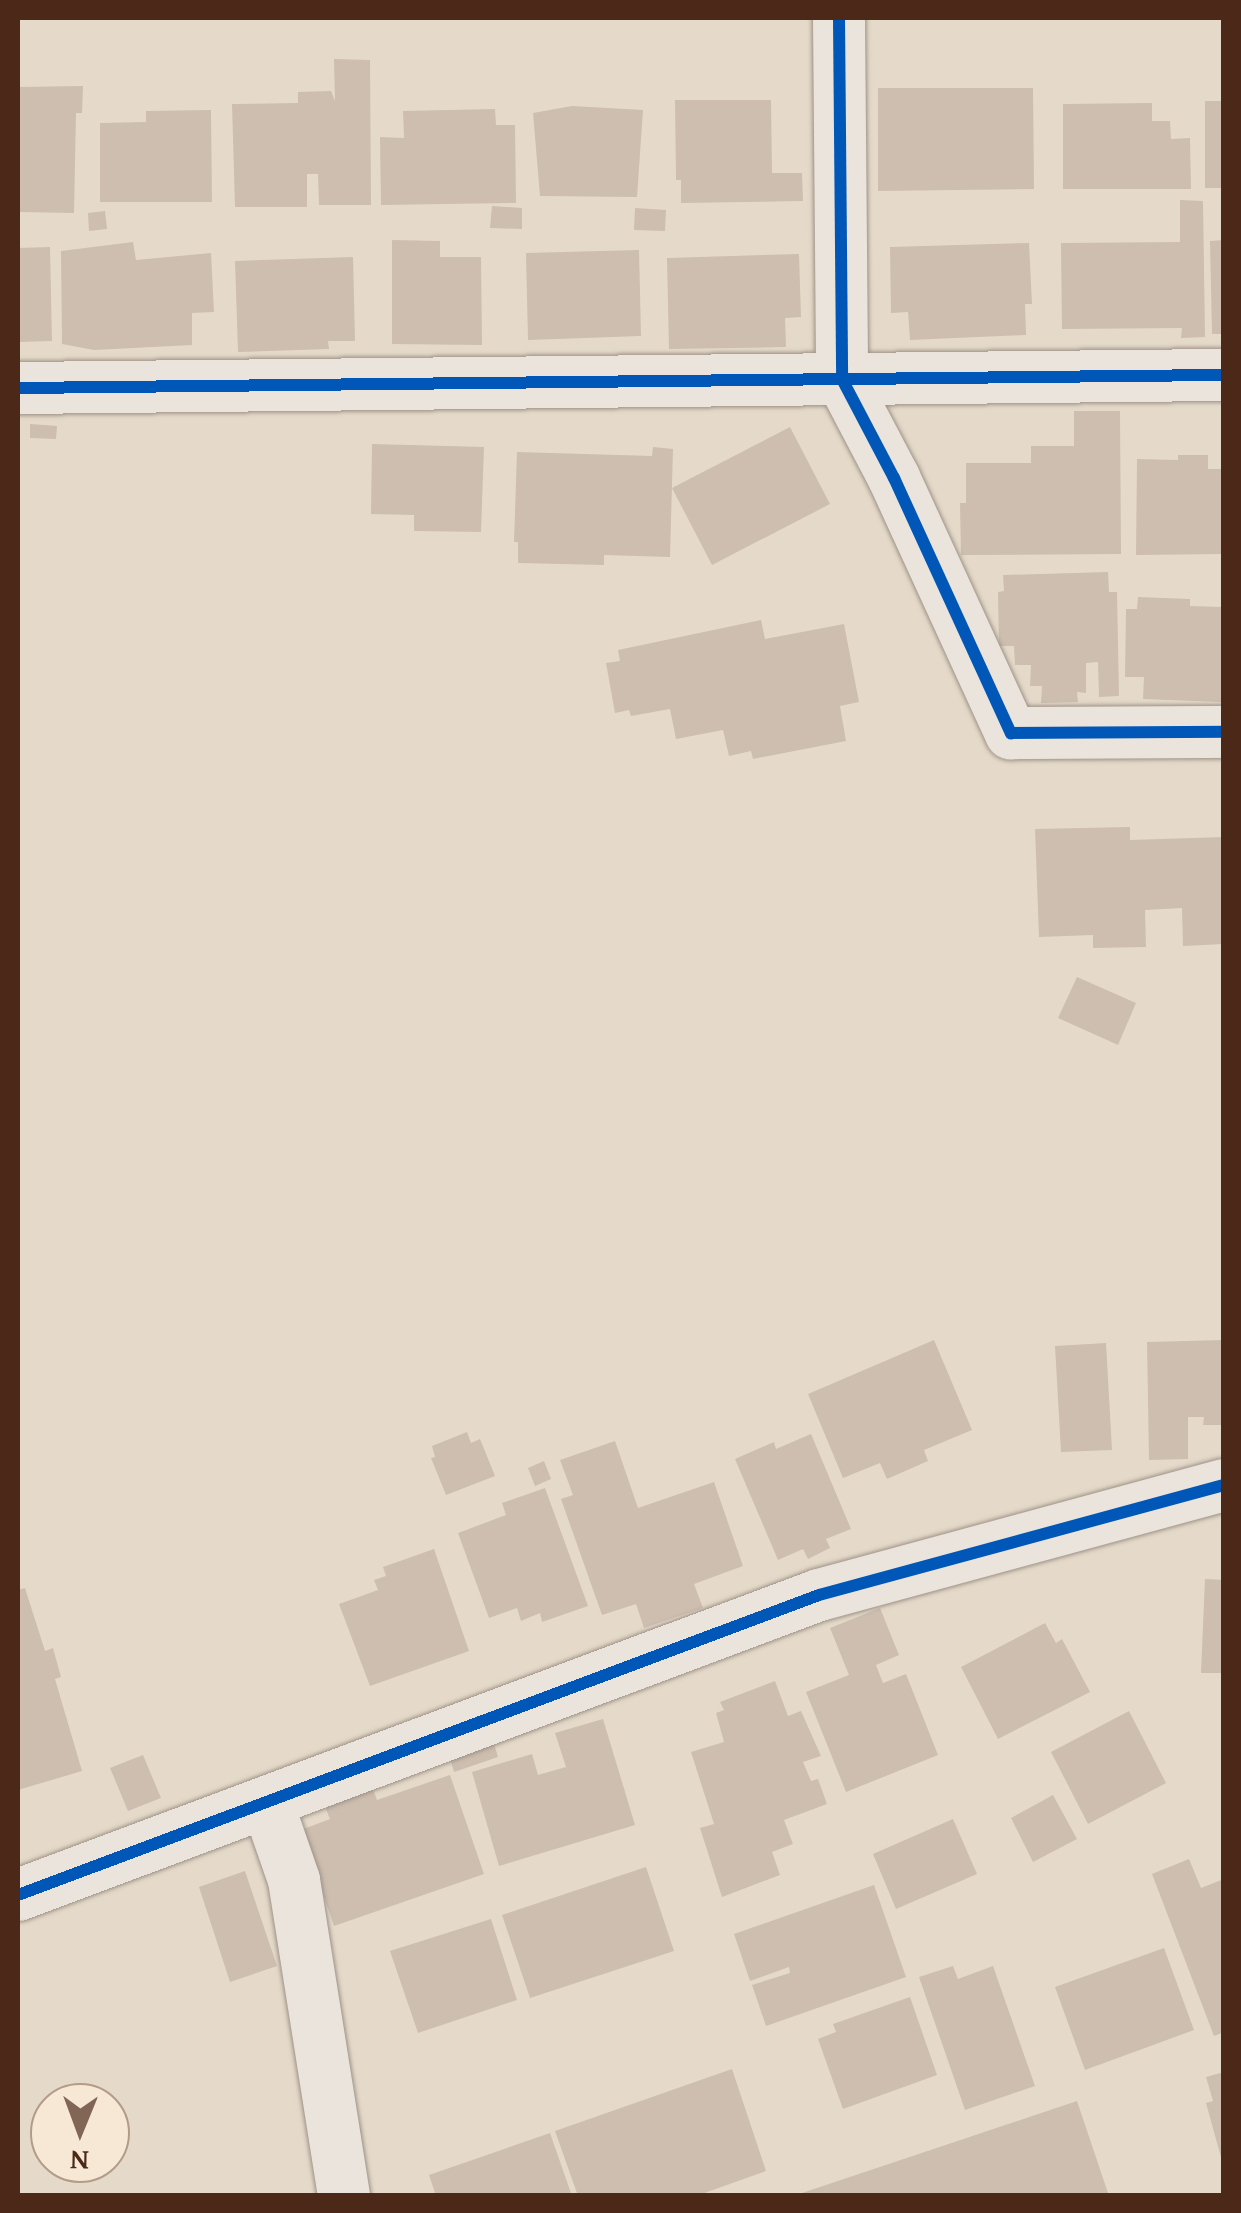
<!DOCTYPE html>
<html>
<head>
<meta charset="utf-8">
<style>
	body { margin:0 }
	#map { position:relative; width:1241px; height:2213px; overflow:hidden; background:#e5dac9; font-family:"Gentium Book Plus",serif }
	div>[style] { position:absolute }
	[style*='--x'] { left:calc(var(--x)*1px); top:calc(var(--y)*1px); width:calc(var(--w)*1px); rotate:calc(var(--a)*1deg) }
	.building>* { inset:0; background:#cdbeb0 }
	.roads { filter:drop-shadow(0 0 2px #9e9287) drop-shadow(0 0 2px #9e9287) }
	.minor>* { height:52px; margin:-26px; padding:0 26px; transform-origin:26px; border-radius:26px; background:#eae4dc }
	.cycleway>* { height:12px; margin:-6px; padding:0 6px; transform-origin:6px; border-radius:6px; background:#0057b8 }
	span { translate:-50% -50%; white-space:nowrap; text-align:center; line-height:1.15; -webkit-text-stroke:10px #f6e8d4; paint-order:stroke }
	.frame { position:absolute; inset:0; border:20px solid #4b2817; pointer-events:none }
	.north { position:absolute; left:30px; top:2083px; width:100px; height:100px; box-sizing:border-box; background:#f6e8d4; border:2px solid #b29b88; border-radius:50%; rotate:181deg; font-size:28px; font-weight:700; line-height:40px; text-align:center; color:#4b2817 }
	.north::after { content:''; display:block; margin:auto; width:35px; height:45px; background:#816655; clip-path:polygon(50% 0,100% 100%,50% 72%,0 100%) }
</style>
</head>
<body>
<div id="map">
	<div class="building">
		<i style="clip-path:polygon(334px 59px,370px 60px,371px 205px,319px 205px,318px 174px,307px 174px,307px 207px,235px 207px,232px 104px,298px 103px,298px 92px,331px 91px,335px 101px)"></i>
		<i style="clip-path:polygon(83px 86px,82px 113px,76px 113px,74px 213px,18px 212px,18px 87px)"></i>
		<i style="clip-path:polygon(878px 88px,1033px 88px,1034px 189px,878px 191px)"></i>
		<i style="clip-path:polygon(675px 100px,771px 100px,772px 173px,802px 173px,803px 201px,681px 203px,681px 180px,676px 180px)"></i>
		<i style="clip-path:polygon(1205px 101px,1224px 101px,1224px 188px,1205px 188px)"></i>
		<i style="clip-path:polygon(1152px 103px,1152px 121px,1170px 121px,1171px 139px,1190px 138px,1191px 189px,1063px 189px,1063px 104px)"></i>
		<i style="clip-path:polygon(572px 106px,643px 110px,637px 197px,540px 196px,533px 113px)"></i>
		<i style="clip-path:polygon(495px 109px,496px 125px,515px 125px,516px 203px,381px 205px,380px 137px,404px 138px,403px 111px)"></i>
		<i style="clip-path:polygon(211px 110px,212px 202px,100px 202px,100px 123px,146px 122px,146px 111px)"></i>
		<i style="clip-path:polygon(1180px 200px,1203px 201px,1205px 337px,1181px 338px,1182px 328px,1062px 329px,1061px 243px,1180px 242px)"></i>
		<i style="clip-path:polygon(492px 206px,522px 208px,522px 229px,490px 228px)"></i>
		<i style="clip-path:polygon(635px 208px,666px 210px,665px 231px,634px 230px)"></i>
		<i style="clip-path:polygon(105px 211px,107px 229px,89px 231px,88px 213px)"></i>
		<i style="clip-path:polygon(392px 240px,440px 241px,440px 257px,481px 257px,482px 345px,392px 344px)"></i>
		<i style="clip-path:polygon(1224px 240px,1224px 334px,1212px 334px,1210px 241px)"></i>
		<i style="clip-path:polygon(133px 242px,136px 260px,211px 253px,214px 312px,192px 313px,192px 345px,94px 350px,62px 344px,61px 251px)"></i>
		<i style="clip-path:polygon(1029px 243px,1032px 304px,1025px 304px,1026px 335px,910px 340px,908px 312px,891px 313px,890px 247px)"></i>
		<i style="clip-path:polygon(50px 247px,52px 341px,18px 342px,18px 248px)"></i>
		<i style="clip-path:polygon(639px 250px,641px 336px,528px 340px,526px 253px)"></i>
		<i style="clip-path:polygon(799px 254px,801px 317px,785px 318px,786px 347px,669px 349px,667px 258px)"></i>
		<i style="clip-path:polygon(353px 257px,355px 341px,328px 341px,329px 349px,238px 352px,235px 261px)"></i>
		<i style="clip-path:polygon(1074px 411px,1120px 411px,1121px 554px,961px 555px,960px 503px,966px 503px,966px 463px,1031px 463px,1031px 446px,1074px 446px)"></i>
		<i style="clip-path:polygon(30px 424px,57px 426px,56px 439px,30px 438px)"></i>
		<i style="clip-path:polygon(790px 427px,830px 504px,712px 565px,672px 488px)"></i>
		<i style="clip-path:polygon(372px 444px,484px 447px,481px 532px,414px 531px,414px 515px,371px 514px)"></i>
		<i style="clip-path:polygon(653px 447px,673px 449px,670px 557px,604px 555px,604px 565px,518px 563px,518px 542px,514px 542px,517px 452px,652px 456px)"></i>
		<i style="clip-path:polygon(1178px 455px,1208px 455px,1208px 469px,1224px 469px,1224px 554px,1136px 555px,1137px 459px,1178px 460px)"></i>
		<i style="clip-path:polygon(1108px 572px,1109px 592px,1117px 592px,1119px 696px,1099px 697px,1098px 662px,1086px 663px,1086px 693px,1077px 692px,1078px 702px,1041px 703px,1042px 686px,1030px 686px,1031px 665px,1015px 665px,1014px 646px,999px 646px,998px 592px,1004px 591px,1003px 575px)"></i>
		<i style="clip-path:polygon(1138px 597px,1190px 599px,1190px 606px,1222px 607px,1221px 702px,1143px 699px,1144px 677px,1125px 677px,1126px 609px,1137px 609px)"></i>
		<i style="clip-path:polygon(761px 620px,765px 639px,844px 624px,859px 702px,840px 706px,846px 741px,753px 759px,751px 751px,729px 756px,723px 730px,676px 739px,670px 709px,631px 716px,629px 710px,615px 713px,606px 663px,620px 661px,618px 650px)"></i>
		<i style="clip-path:polygon(1130px 827px,1130px 840px,1224px 837px,1224px 944px,1183px 946px,1182px 908px,1145px 910px,1146px 947px,1093px 948px,1093px 935px,1039px 937px,1035px 829px)"></i>
		<i style="clip-path:polygon(1077px 977px,1136px 1003px,1118px 1045px,1058px 1018px)"></i>
		<i style="clip-path:polygon(934px 1340px,972px 1430px,924px 1450px,928px 1461px,887px 1479px,880px 1463px,843px 1478px,808px 1394px)"></i>
		<i style="clip-path:polygon(1224px 1340px,1224px 1425px,1203px 1425px,1204px 1417px,1188px 1417px,1188px 1459px,1149px 1460px,1147px 1342px)"></i>
		<i style="clip-path:polygon(1106px 1343px,1112px 1450px,1061px 1452px,1055px 1346px)"></i>
		<i style="clip-path:polygon(467px 1432px,471px 1443px,480px 1439px,495px 1476px,446px 1495px,431px 1458px,435px 1457px,432px 1446px)"></i>
		<i style="clip-path:polygon(811px 1434px,851px 1529px,826px 1539px,830px 1548px,808px 1559px,803px 1549px,778px 1560px,735px 1459px,774px 1442px,776px 1449px)"></i>
		<i style="clip-path:polygon(615px 1441px,638px 1508px,714px 1482px,743px 1566px,694px 1584px,703px 1608px,644px 1628px,636px 1604px,602px 1615px,561px 1499px,573px 1495px,560px 1460px)"></i>
		<i style="clip-path:polygon(544px 1461px,551px 1479px,535px 1486px,528px 1468px)"></i>
		<i style="clip-path:polygon(545px 1488px,588px 1606px,542px 1622px,540px 1613px,521px 1621px,517px 1608px,489px 1618px,458px 1533px,506px 1515px,502px 1503px)"></i>
		<i style="clip-path:polygon(434px 1549px,469px 1651px,370px 1686px,339px 1604px,378px 1590px,374px 1580px,386px 1576px,383px 1567px)"></i>
		<i style="clip-path:polygon(1205px 1579px,1224px 1580px,1224px 1673px,1201px 1673px)"></i>
		<i style="clip-path:polygon(25px 1588px,45px 1651px,53px 1648px,61px 1677px,55px 1679px,82px 1771px,18px 1790px,18px 1590px)"></i>
		<i style="clip-path:polygon(880px 1608px,899px 1655px,876px 1665px,883px 1683px,906px 1674px,938px 1755px,846px 1792px,806px 1692px,849px 1675px,830px 1628px)"></i>
		<i style="clip-path:polygon(1045px 1623px,1056px 1643px,1062px 1639px,1090px 1692px,998px 1739px,961px 1667px)"></i>
		<i style="clip-path:polygon(775px 1681px,788px 1716px,801px 1711px,821px 1756px,803px 1762px,811px 1781px,818px 1779px,827px 1804px,784px 1820px,793px 1844px,772px 1852px,780px 1875px,722px 1897px,700px 1828px,714px 1824px,691px 1752px,724px 1742px,716px 1713px,724px 1710px,720px 1702px)"></i>
		<i style="clip-path:polygon(1129px 1711px,1166px 1783px,1088px 1824px,1051px 1752px)"></i>
		<i style="clip-path:polygon(603px 1719px,635px 1825px,499px 1866px,472px 1772px,532px 1754px,538px 1775px,566px 1767px,555px 1733px)"></i>
		<i style="clip-path:polygon(493px 1740px,498px 1757px,454px 1772px,449px 1755px)"></i>
		<i style="clip-path:polygon(143px 1755px,161px 1798px,128px 1811px,110px 1768px)"></i>
		<i style="clip-path:polygon(450px 1775px,484px 1874px,334px 1926px,301px 1830px,330px 1819px,324px 1804px,372px 1787px,377px 1800px)"></i>
		<i style="clip-path:polygon(1053px 1795px,1077px 1839px,1033px 1862px,1011px 1818px)"></i>
		<i style="clip-path:polygon(953px 1819px,977px 1874px,896px 1909px,873px 1854px)"></i>
		<i style="clip-path:polygon(1189px 1859px,1201px 1888px,1224px 1879px,1224px 2032px,1214px 2036px,1152px 1874px)"></i>
		<i style="clip-path:polygon(646px 1867px,674px 1951px,530px 1998px,502px 1915px)"></i>
		<i style="clip-path:polygon(245px 1871px,277px 1966px,230px 1982px,199px 1887px)"></i>
		<i style="clip-path:polygon(874px 1885px,906px 1977px,766px 2026px,752px 1985px,790px 1973px,789px 1967px,750px 1981px,734px 1934px)"></i>
		<i style="clip-path:polygon(491px 1919px,517px 2000px,418px 2033px,390px 1951px)"></i>
		<i style="clip-path:polygon(1164px 1948px,1194px 2030px,1085px 2070px,1055px 1987px)"></i>
		<i style="clip-path:polygon(953px 1966px,958px 1979px,993px 1966px,1035px 2086px,965px 2110px,919px 1977px)"></i>
		<i style="clip-path:polygon(910px 1997px,937px 2075px,843px 2109px,818px 2039px,836px 2032px,833px 2024px)"></i>
		<i style="clip-path:polygon(732px 2069px,766px 2171px,696px 2196px,578px 2196px,555px 2131px)"></i>
		<i style="clip-path:polygon(1224px 2072px,1224px 2161px,1222px 2161px,1206px 2103px,1213px 2101px,1206px 2077px)"></i>
		<i style="clip-path:polygon(1077px 2101px,1109px 2196px,796px 2196px,796px 2195px)"></i>
		<i style="clip-path:polygon(550px 2133px,572px 2196px,436px 2196px,429px 2175px)"></i>
	</div>
	<div class="roads">
		<div class="minor">
			<i style="--x:839;--y:18;--w:361;--a:89.5"></i>
			<i style="--x:842;--y:379;--w:112;--a:62.3"></i>
			<i style="--x:894;--y:478;--w:281;--a:65.4"></i>
			<i style="--x:1011;--y:733;--w:213;--a:-0.3"></i>
			<i style="--x:18;--y:388;--w:1206;--a:-0.62"></i>
			<i style="--x:267;--y:1802;--w:83;--a:70.9"></i>
			<i style="--x:294;--y:1880;--w:320;--a:81"></i>
			<i style="--x:18;--y:1895;--w:855;--a:-20.53"></i>
			<i style="--x:819;--y:1595;--w:420;--a:-15.2"></i>
		</div>
	</div>
	<div class="cycleway">
		<i style="--x:839;--y:18;--w:361;--a:89.5"></i>
		<i style="--x:842;--y:379;--w:112;--a:62.3"></i>
		<i style="--x:894;--y:478;--w:281;--a:65.4"></i>
		<i style="--x:1011;--y:733;--w:213;--a:-0.3"></i>
		<i style="--x:18;--y:388;--w:1206;--a:-0.62"></i>
		<i style="--x:18;--y:1895;--w:855;--a:-20.53"></i>
		<i style="--x:819;--y:1595;--w:420;--a:-15.2"></i>
	</div>
	<div class="frame"></div>
	<div class="north">N</div>
</div>
</body>
</html>
